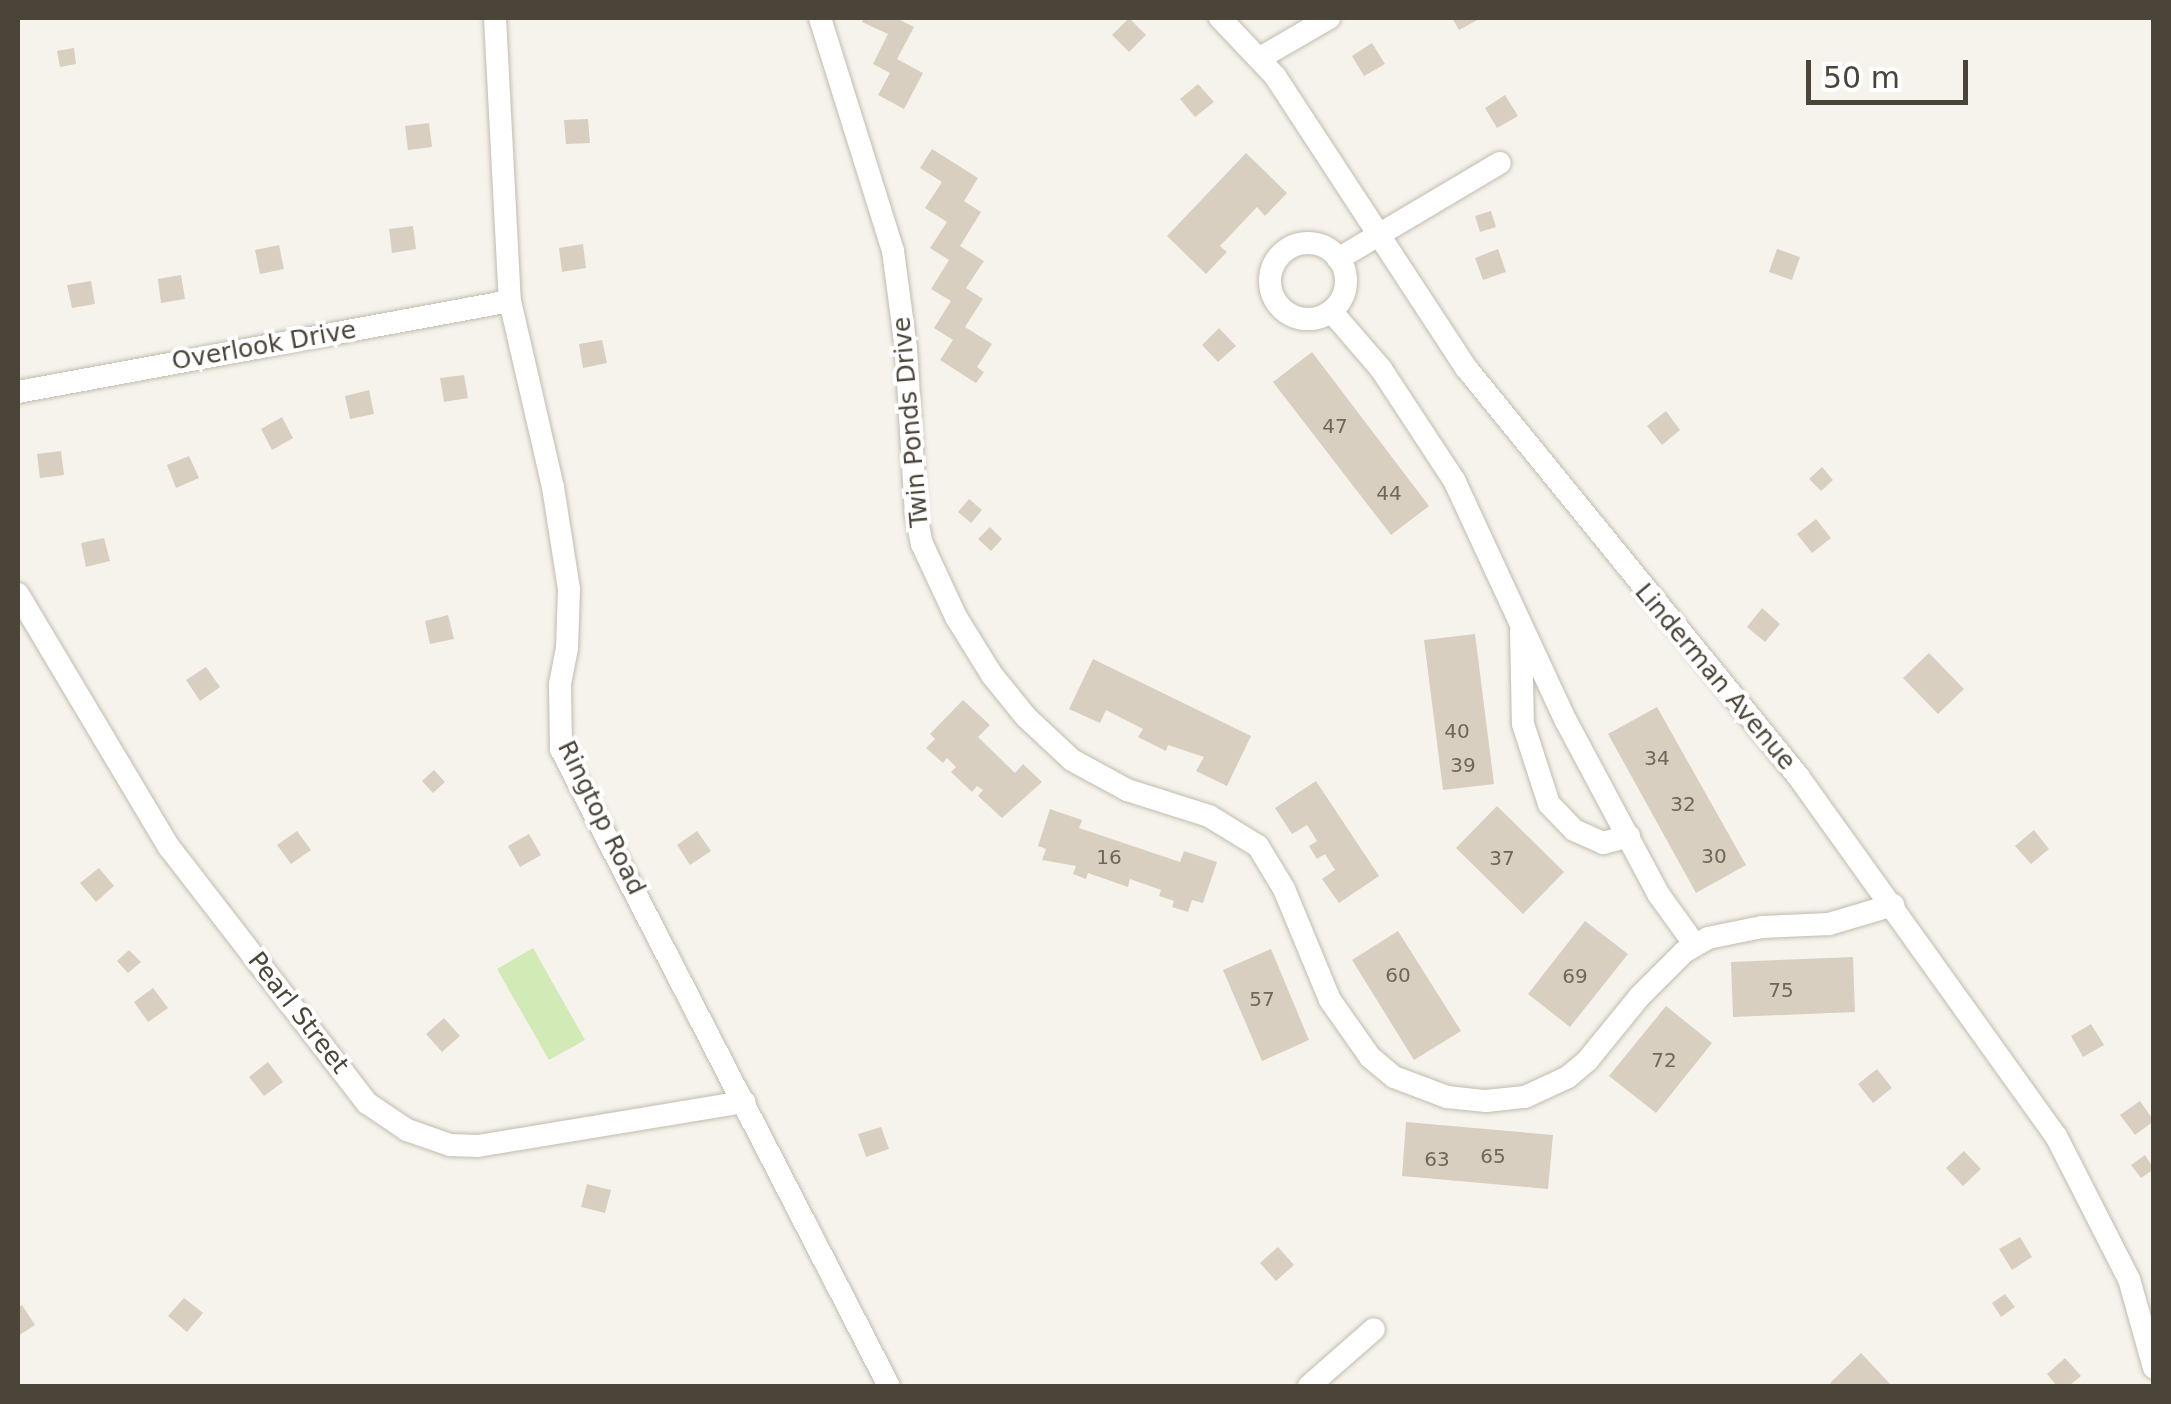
<!DOCTYPE html>
<html>
<head>
<meta charset="utf-8">
<style>
	body { margin:0 }
	#map { position:relative; width:2171px; height:1404px; overflow:hidden; background:#f6f3ec; font-family:"DejaVu Sans",sans-serif }
	div>[style] { position:absolute }
	[style*='--x'] { left:calc(var(--x)*1px); top:calc(var(--y)*1px); width:calc(var(--w)*1px); rotate:calc(var(--a)*1deg) }
	.green>* { inset:0; background:#d2eab5 }
	.building>* { inset:0; background:#d8cfc1 }
	.roads { filter:drop-shadow(0 0 2px #c2bbae) drop-shadow(0 0 2px #c2bbae) }
	.minor>* { height:22px; margin:-11px; padding:0 11px; transform-origin:11px; border-radius:11px; background:#fff }
	.minor>.ring { margin:-11px; padding:0; box-sizing:content-box; background:none; border:22px solid #fff; border-radius:50% }
	span { translate:-50% -50%; white-space:nowrap; text-align:center; line-height:1.15; -webkit-text-stroke:8px #fff; paint-order:stroke }
	.number-label { font-size:20px; color:#6e675b }
	.number-label span { -webkit-text-stroke-width:0 }
	.street-label { font-size:25px; color:#4b4439 }
	.frame { position:absolute; inset:0; border:20px solid #4b4439; pointer-events:none }
	.scale { position:absolute; left:1806px; top:60px; width:162px; height:45px; box-sizing:border-box; border:5px solid #4b4439; border-top:0; padding-left:12px; font-size:30px; line-height:35px; white-space:nowrap; color:#4b4439; -webkit-text-stroke:8px #fff; paint-order:stroke }
</style>
</head>
<body>
<div id="map">
	<div class="green">
		<i style="clip-path:polygon(533px 948px,585px 1040px,549px 1060px,497px 969px)"></i>
	</div>
	<div class="building">
		<i style="clip-path:polygon(864px 18px,896px 18px,914px 27px,897px 59px,923px 73px,904px 109px,878px 95px,890px 73px,873px 64px,888px 34px,862px 22px)"></i>
		<i style="clip-path:polygon(1129px 18px,1146px 35px,1129px 52px,1112px 35px)"></i>
		<i style="clip-path:polygon(1452px 18px,1481px 18px,1459px 30px)"></i>
		<i style="clip-path:polygon(1372px 43px,1385px 64px,1364px 76px,1352px 56px)"></i>
		<i style="clip-path:polygon(74px 48px,76px 64px,60px 67px,57px 51px)"></i>
		<i style="clip-path:polygon(1198px 84px,1214px 102px,1195px 117px,1180px 99px)"></i>
		<i style="clip-path:polygon(1505px 95px,1518px 116px,1497px 128px,1485px 108px)"></i>
		<i style="clip-path:polygon(588px 119px,590px 143px,566px 144px,564px 120px)"></i>
		<i style="clip-path:polygon(429px 123px,432px 147px,408px 150px,405px 126px)"></i>
		<i style="clip-path:polygon(932px 149px,978px 178px,964px 201px,981px 212px,960px 246px,984px 261px,966px 288px,983px 299px,965px 327px,992px 344px,977px 367px,984px 372px,976px 383px,940px 360px,953px 340px,934px 328px,951px 301px,931px 289px,949px 260px,930px 248px,947px 222px,925px 208px,942px 182px,920px 168px)"></i>
		<i style="clip-path:polygon(1246px 153px,1287px 193px,1265px 216px,1257px 207px,1220px 246px,1227px 252px,1206px 274px,1167px 236px)"></i>
		<i style="clip-path:polygon(1491px 211px,1496px 227px,1480px 232px,1475px 216px)"></i>
		<i style="clip-path:polygon(413px 226px,416px 249px,392px 253px,389px 229px)"></i>
		<i style="clip-path:polygon(583px 244px,586px 268px,562px 272px,559px 248px)"></i>
		<i style="clip-path:polygon(279px 245px,284px 269px,260px 274px,255px 250px)"></i>
		<i style="clip-path:polygon(1498px 249px,1506px 272px,1483px 280px,1475px 258px)"></i>
		<i style="clip-path:polygon(1777px 249px,1800px 257px,1792px 280px,1769px 272px)"></i>
		<i style="clip-path:polygon(181px 275px,185px 299px,161px 303px,158px 279px)"></i>
		<i style="clip-path:polygon(91px 281px,95px 304px,72px 308px,67px 285px)"></i>
		<i style="clip-path:polygon(1219px 328px,1236px 346px,1218px 362px,1202px 345px)"></i>
		<i style="clip-path:polygon(602px 340px,607px 363px,583px 368px,579px 344px)"></i>
		<i style="clip-path:polygon(1312px 352px,1429px 506px,1391px 535px,1273px 382px)"></i>
		<i style="clip-path:polygon(464px 375px,468px 398px,444px 402px,440px 378px)"></i>
		<i style="clip-path:polygon(369px 390px,374px 414px,350px 419px,345px 396px)"></i>
		<i style="clip-path:polygon(1666px 411px,1680px 430px,1662px 445px,1647px 426px)"></i>
		<i style="clip-path:polygon(282px 417px,293px 438px,272px 450px,261px 429px)"></i>
		<i style="clip-path:polygon(61px 451px,64px 475px,40px 478px,37px 454px)"></i>
		<i style="clip-path:polygon(189px 456px,199px 478px,176px 488px,167px 465px)"></i>
		<i style="clip-path:polygon(1822px 467px,1833px 480px,1821px 491px,1809px 479px)"></i>
		<i style="clip-path:polygon(969px 499px,982px 510px,971px 523px,958px 512px)"></i>
		<i style="clip-path:polygon(1816px 519px,1831px 538px,1812px 553px,1797px 534px)"></i>
		<i style="clip-path:polygon(990px 527px,1002px 539px,991px 551px,978px 539px)"></i>
		<i style="clip-path:polygon(104px 538px,110px 561px,86px 567px,81px 543px)"></i>
		<i style="clip-path:polygon(1762px 608px,1780px 624px,1765px 642px,1747px 627px)"></i>
		<i style="clip-path:polygon(448px 615px,454px 639px,430px 644px,425px 621px)"></i>
		<i style="clip-path:polygon(1475px 634px,1494px 784px,1443px 790px,1424px 640px)"></i>
		<i style="clip-path:polygon(1929px 653px,1964px 689px,1938px 714px,1903px 678px)"></i>
		<i style="clip-path:polygon(1093px 659px,1251px 736px,1227px 786px,1196px 771px,1204px 757px,1168px 745px,1166px 751px,1138px 737px,1143px 729px,1106px 710px,1100px 723px,1069px 709px)"></i>
		<i style="clip-path:polygon(206px 667px,220px 687px,200px 701px,186px 680px)"></i>
		<i style="clip-path:polygon(963px 700px,990px 725px,978px 737px,1015px 773px,1023px 764px,1042px 782px,1002px 818px,978px 796px,983px 790px,977px 786px,972px 792px,951px 772px,956px 767px,947px 758px,943px 763px,926px 748px,935px 739px,930px 734px)"></i>
		<i style="clip-path:polygon(1657px 707px,1746px 865px,1696px 893px,1608px 734px)"></i>
		<i style="clip-path:polygon(434px 770px,445px 782px,433px 793px,422px 781px)"></i>
		<i style="clip-path:polygon(1316px 781px,1379px 876px,1339px 903px,1322px 879px,1335px 870px,1325px 854px,1317px 859px,1309px 846px,1317px 841px,1307px 825px,1292px 834px,1275px 808px)"></i>
		<i style="clip-path:polygon(1497px 806px,1564px 872px,1523px 914px,1456px 848px)"></i>
		<i style="clip-path:polygon(1050px 809px,1082px 820px,1079px 828px,1180px 862px,1184px 851px,1217px 862px,1203px 903px,1192px 900px,1188px 912px,1172px 907px,1174px 901px,1159px 896px,1161px 890px,1130px 879px,1128px 887px,1088px 873px,1086px 879px,1073px 874px,1076px 866px,1042px 860px,1046px 849px,1038px 846px)"></i>
		<i style="clip-path:polygon(2034px 830px,2049px 849px,2031px 864px,2015px 846px)"></i>
		<i style="clip-path:polygon(297px 831px,311px 850px,291px 864px,277px 845px)"></i>
		<i style="clip-path:polygon(697px 831px,711px 851px,690px 865px,677px 845px)"></i>
		<i style="clip-path:polygon(529px 834px,541px 855px,520px 867px,508px 846px)"></i>
		<i style="clip-path:polygon(99px 868px,114px 886px,96px 902px,80px 883px)"></i>
		<i style="clip-path:polygon(1585px 921px,1628px 954px,1570px 1027px,1528px 994px)"></i>
		<i style="clip-path:polygon(1398px 931px,1461px 1031px,1414px 1060px,1352px 960px)"></i>
		<i style="clip-path:polygon(1271px 949px,1309px 1040px,1262px 1061px,1223px 970px)"></i>
		<i style="clip-path:polygon(129px 950px,141px 962px,128px 973px,117px 961px)"></i>
		<i style="clip-path:polygon(1853px 957px,1855px 1012px,1733px 1017px,1731px 962px)"></i>
		<i style="clip-path:polygon(153px 988px,168px 1008px,148px 1022px,134px 1002px)"></i>
		<i style="clip-path:polygon(1666px 1006px,1712px 1043px,1656px 1113px,1609px 1076px)"></i>
		<i style="clip-path:polygon(444px 1018px,460px 1036px,442px 1052px,426px 1034px)"></i>
		<i style="clip-path:polygon(2091px 1024px,2104px 1045px,2083px 1057px,2071px 1036px)"></i>
		<i style="clip-path:polygon(268px 1062px,283px 1082px,264px 1096px,249px 1077px)"></i>
		<i style="clip-path:polygon(1877px 1069px,1892px 1088px,1873px 1103px,1858px 1084px)"></i>
		<i style="clip-path:polygon(2140px 1101px,2154px 1121px,2135px 1135px,2120px 1115px)"></i>
		<i style="clip-path:polygon(1406px 1122px,1553px 1135px,1548px 1189px,1402px 1176px)"></i>
		<i style="clip-path:polygon(881px 1127px,889px 1149px,866px 1157px,858px 1134px)"></i>
		<i style="clip-path:polygon(1964px 1151px,1981px 1169px,1963px 1186px,1946px 1168px)"></i>
		<i style="clip-path:polygon(2145px 1155px,2154px 1169px,2141px 1178px,2131px 1165px)"></i>
		<i style="clip-path:polygon(587px 1184px,611px 1190px,605px 1213px,581px 1207px)"></i>
		<i style="clip-path:polygon(2020px 1237px,2032px 1257px,2012px 1270px,1999px 1249px)"></i>
		<i style="clip-path:polygon(1278px 1247px,1294px 1265px,1276px 1281px,1260px 1263px)"></i>
		<i style="clip-path:polygon(2005px 1294px,2015px 1307px,2001px 1317px,1992px 1303px)"></i>
		<i style="clip-path:polygon(184px 1298px,203px 1313px,187px 1332px,168px 1316px)"></i>
		<i style="clip-path:polygon(22px 1305px,35px 1325px,18px 1336px,18px 1308px)"></i>
		<i style="clip-path:polygon(1861px 1353px,1892px 1386px,1833px 1386px,1830px 1383px)"></i>
		<i style="clip-path:polygon(2065px 1358px,2081px 1376px,2069px 1386px,2057px 1386px,2047px 1374px)"></i>
	</div>
	<div class="roads">
		<div class="minor">
			<i style="--x:495;--y:18;--w:283;--a:87"></i>
			<i style="--x:510;--y:301;--w:191;--a:77"></i>
			<i style="--x:553;--y:487;--w:103;--a:81.1"></i>
			<i style="--x:569;--y:589;--w:59;--a:91.9"></i>
			<i style="--x:567;--y:648;--w:37;--a:101"></i>
			<i style="--x:560;--y:684;--w:65;--a:89.1"></i>
			<i style="--x:561;--y:749;--w:716;--a:62.76"></i>
			<i style="--x:820;--y:18;--w:244;--a:72.6"></i>
			<i style="--x:893;--y:251;--w:98;--a:82.4"></i>
			<i style="--x:906;--y:348;--w:166;--a:86.6"></i>
			<i style="--x:916;--y:514;--w:31;--a:79"></i>
			<i style="--x:922;--y:544;--w:81;--a:65"></i>
			<i style="--x:956;--y:617;--w:68;--a:58.2"></i>
			<i style="--x:992;--y:675;--w:54;--a:51"></i>
			<i style="--x:1026;--y:717;--w:63;--a:43.1"></i>
			<i style="--x:1072;--y:760;--w:63;--a:28.6"></i>
			<i style="--x:1127;--y:790;--w:86;--a:17.6"></i>
			<i style="--x:1209;--y:816;--w:57;--a:31.5"></i>
			<i style="--x:1258;--y:846;--w:50;--a:58.8"></i>
			<i style="--x:1284;--y:889;--w:120;--a:67.5"></i>
			<i style="--x:1330;--y:1000;--w:70;--a:54.9"></i>
			<i style="--x:1370;--y:1057;--w:31;--a:40"></i>
			<i style="--x:1394;--y:1077;--w:57;--a:20.7"></i>
			<i style="--x:1447;--y:1097;--w:39;--a:6"></i>
			<i style="--x:1486;--y:1101;--w:39;--a:-6"></i>
			<i style="--x:1525;--y:1097;--w:47;--a:-24.9"></i>
			<i style="--x:1568;--y:1077;--w:25;--a:-40"></i>
			<i style="--x:1587;--y:1061;--w:84;--a:-50.8"></i>
			<i style="--x:1640;--y:996;--w:62;--a:-45"></i>
			<i style="--x:1684;--y:952;--w:28;--a:-30"></i>
			<i style="--x:1708;--y:938;--w:55;--a:-11.5"></i>
			<i style="--x:1762;--y:927;--w:67;--a:-2.6"></i>
			<i style="--x:1829;--y:924;--w:67;--a:-16.5"></i>
			<i style="--x:1220;--y:18;--w:80;--a:46.5"></i>
			<i style="--x:1275;--y:76;--w:350;--a:56.8"></i>
			<i style="--x:1467;--y:369;--w:525;--a:50.88"></i>
			<i style="--x:1798;--y:776;--w:443;--a:54.4"></i>
			<i style="--x:2056;--y:1136;--w:161;--a:63"></i>
			<i style="--x:2129;--y:1279;--w:92;--a:74.3"></i>
			<i style="--x:1260;--y:58;--w:80;--a:-30.1"></i>
			<i class="ring" style="left:1270px;top:243px;width:54px;height:54px"></i>
			<i style="--x:1338;--y:259;--w:188;--a:-30.7"></i>
			<i style="--x:1331;--y:311;--w:77;--a:49.2"></i>
			<i style="--x:1381;--y:369;--w:133;--a:56.7"></i>
			<i style="--x:1454;--y:480;--w:266;--a:65.1"></i>
			<i style="--x:1566;--y:721;--w:197;--a:61.9"></i>
			<i style="--x:1659;--y:895;--w:62;--a:54.2"></i>
			<i style="--x:18;--y:392;--w:500;--a:-10.48"></i>
			<i style="--x:18;--y:594;--w:295;--a:59.2"></i>
			<i style="--x:169;--y:847;--w:324;--a:52.3"></i>
			<i style="--x:367;--y:1103;--w:48;--a:34"></i>
			<i style="--x:407;--y:1130;--w:46;--a:19.2"></i>
			<i style="--x:450;--y:1145;--w:28;--a:2"></i>
			<i style="--x:478;--y:1146;--w:270;--a:-9.4"></i>
			<i style="--x:1521;--y:631;--w:93;--a:88.8"></i>
			<i style="--x:1523;--y:724;--w:84;--a:72"></i>
			<i style="--x:1549;--y:804;--w:36;--a:46"></i>
			<i style="--x:1574;--y:830;--w:32;--a:24"></i>
			<i style="--x:1603;--y:843;--w:27;--a:-15"></i>
			<i style="--x:1309;--y:1386;--w:86;--a:-41.2"></i>
		</div>
	</div>
	<div class="number-label">
		<span style="left:1335px;top:426px">47</span>
		<span style="left:1389px;top:493px">44</span>
		<span style="left:1457px;top:731px">40</span>
		<span style="left:1657px;top:758px">34</span>
		<span style="left:1463px;top:765px">39</span>
		<span style="left:1683px;top:804px">32</span>
		<span style="left:1714px;top:856px">30</span>
		<span style="left:1109px;top:857px">16</span>
		<span style="left:1502px;top:858px">37</span>
		<span style="left:1398px;top:975px">60</span>
		<span style="left:1575px;top:976px">69</span>
		<span style="left:1781px;top:990px">75</span>
		<span style="left:1262px;top:999px">57</span>
		<span style="left:1664px;top:1060px">72</span>
		<span style="left:1493px;top:1156px">65</span>
		<span style="left:1437px;top:1159px">63</span>
	</div>
	<div class="street-label">
		<span style="left:264px;top:346px;rotate:-10deg">Overlook Drive</span>
		<span style="left:911px;top:422px;rotate:-95deg">Twin Ponds Drive</span>
		<span style="left:1715px;top:677px;rotate:50deg">Linderman Avenue</span>
		<span style="left:601px;top:818px;rotate:64deg">Ringtop Road</span>
		<span style="left:298px;top:1013px;rotate:52deg">Pearl Street</span>
	</div>
	<div class="frame"></div>
	<div class="scale">50 m</div>
</div>
</body>
</html>
